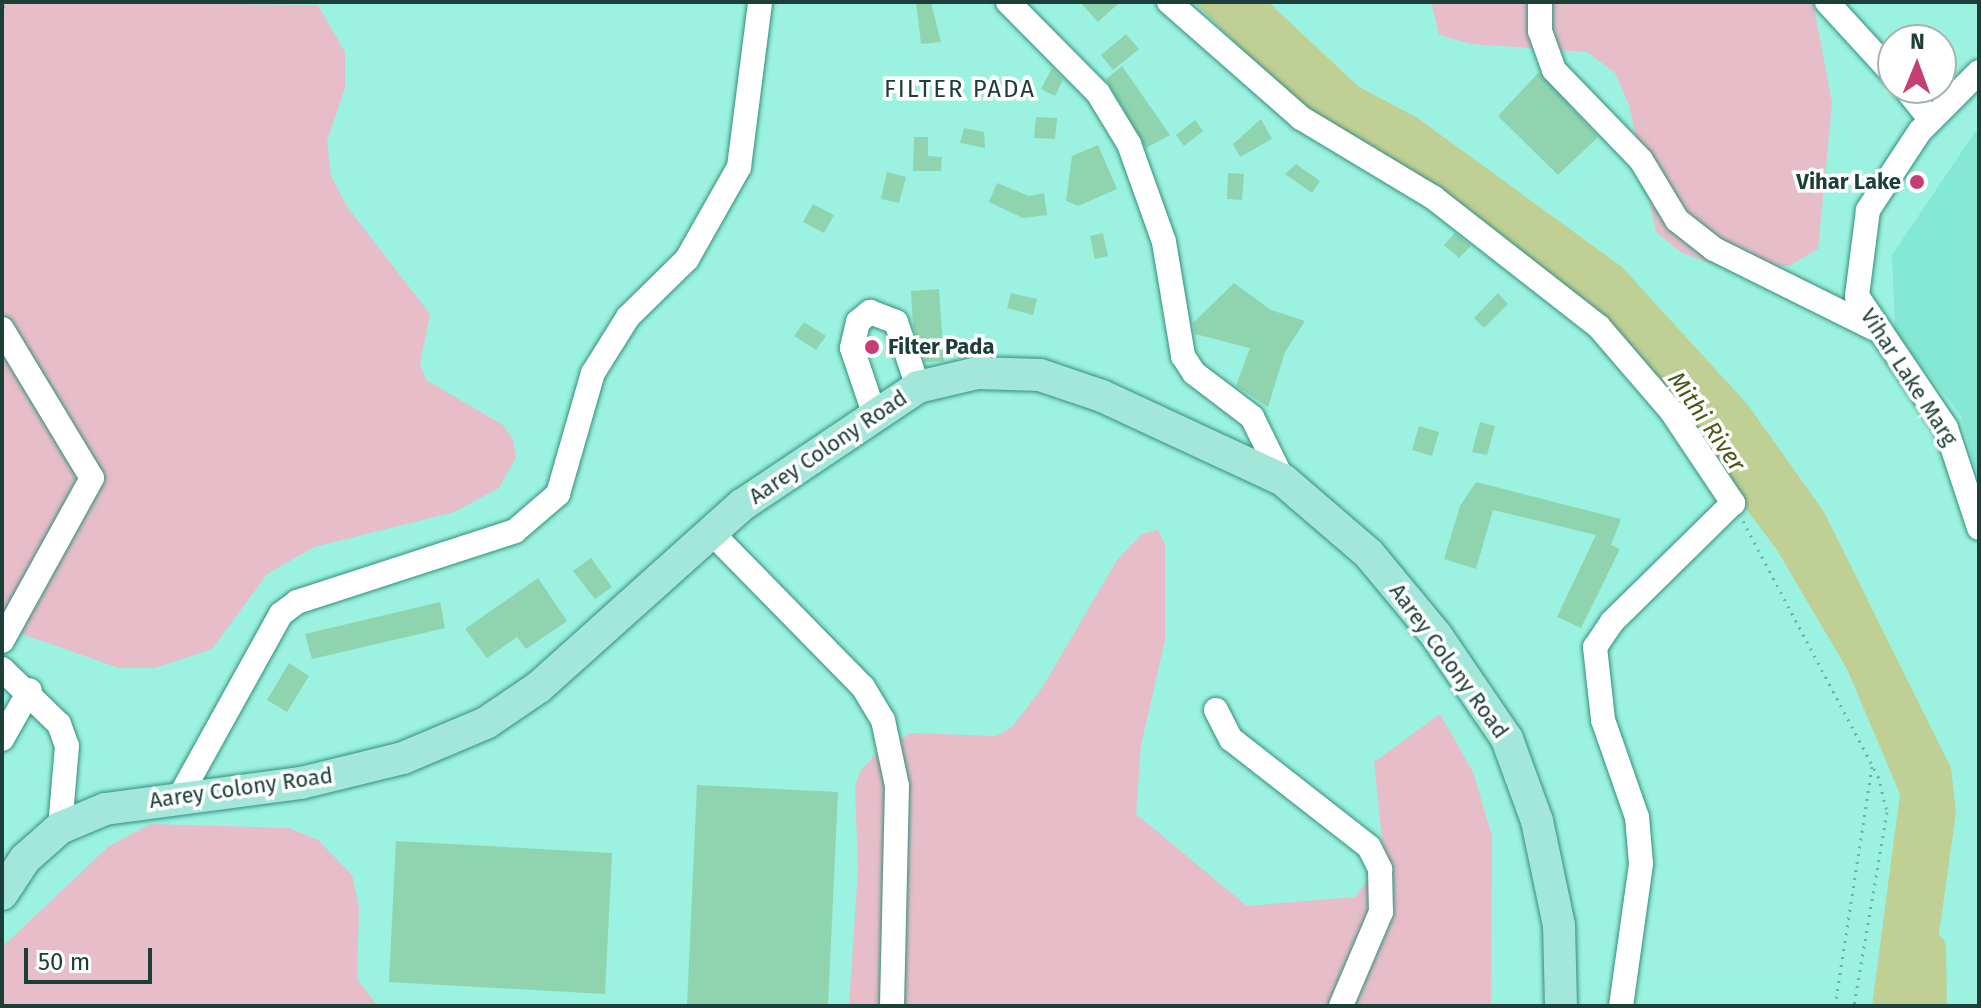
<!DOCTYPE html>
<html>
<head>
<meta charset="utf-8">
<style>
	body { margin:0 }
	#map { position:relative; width:1981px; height:1008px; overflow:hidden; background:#9bf2e0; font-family:"Fira Sans",sans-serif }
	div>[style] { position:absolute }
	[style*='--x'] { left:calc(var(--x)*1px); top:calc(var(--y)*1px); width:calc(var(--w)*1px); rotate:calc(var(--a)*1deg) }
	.built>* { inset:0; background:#85e8d5 }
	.green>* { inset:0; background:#e6bdc9 }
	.water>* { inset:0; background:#c0cf94 }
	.river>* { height:30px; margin:-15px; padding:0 15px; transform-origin:15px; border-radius:15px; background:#c0cf94 }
	.building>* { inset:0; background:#8fd4ae }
	.path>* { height:3px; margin-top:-1.5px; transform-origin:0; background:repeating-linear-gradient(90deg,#6cb1a3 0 2px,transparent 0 8px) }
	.roads { filter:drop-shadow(0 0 2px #348e7e) drop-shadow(0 0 2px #348e7e) }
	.minor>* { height:24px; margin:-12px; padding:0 12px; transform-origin:12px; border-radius:12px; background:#fff }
	.major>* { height:32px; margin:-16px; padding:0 16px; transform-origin:16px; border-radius:16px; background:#a3e7da }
	.dots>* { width:22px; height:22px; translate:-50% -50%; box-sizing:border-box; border:4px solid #fff; border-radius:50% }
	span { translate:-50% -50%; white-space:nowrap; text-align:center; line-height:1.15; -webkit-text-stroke:7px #fff; paint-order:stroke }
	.poi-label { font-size:22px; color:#1c4039; font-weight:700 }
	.right { translate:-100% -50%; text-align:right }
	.left { translate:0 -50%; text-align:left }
	.street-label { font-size:22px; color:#1c4039 }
	.neighbourhood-label { font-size:24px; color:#1c4039; letter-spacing:2px }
	.water-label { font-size:24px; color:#4b5817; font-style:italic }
	.frame { position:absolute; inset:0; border:4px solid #1c4039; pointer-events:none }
	.north { position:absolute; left:1877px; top:24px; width:80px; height:80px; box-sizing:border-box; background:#fff; border:2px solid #a4b3b0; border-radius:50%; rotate:1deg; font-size:22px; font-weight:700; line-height:32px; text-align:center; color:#1c4039 }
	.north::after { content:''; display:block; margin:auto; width:28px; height:36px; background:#c73d75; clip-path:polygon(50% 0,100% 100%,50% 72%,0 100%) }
	.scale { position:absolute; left:24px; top:948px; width:128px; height:36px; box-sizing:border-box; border:4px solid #1c4039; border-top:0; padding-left:10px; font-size:24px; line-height:28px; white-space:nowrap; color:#1c4039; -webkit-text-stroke:6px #fff; paint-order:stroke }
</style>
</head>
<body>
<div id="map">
	<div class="built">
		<i style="clip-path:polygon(1975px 132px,1979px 133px,1979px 481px,1960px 414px,1895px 333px,1892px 255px)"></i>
	</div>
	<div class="green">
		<i style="clip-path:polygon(2px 2px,318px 5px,345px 52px,345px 88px,327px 141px,331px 176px,348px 208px,430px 314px,420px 364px,426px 380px,503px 425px,513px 440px,516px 457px,499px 488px,454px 512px,314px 547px,267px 574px,212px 649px,155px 668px,119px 668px,2px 627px)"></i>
		<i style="clip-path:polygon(1431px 2px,1813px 2px,1832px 103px,1818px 249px,1789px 266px,1716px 265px,1682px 253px,1656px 232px,1629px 105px,1615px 73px,1587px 52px,1471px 44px,1439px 35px)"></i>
		<i style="clip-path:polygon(1158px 530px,1165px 545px,1165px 640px,1141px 745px,1136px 814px,1247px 906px,1355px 897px,1384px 858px,1374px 762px,1440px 714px,1473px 772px,1492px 836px,1491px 1006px,849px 1006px,858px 869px,855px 786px,861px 770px,883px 747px,912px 733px,996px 736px,1012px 727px,1042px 688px,1117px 560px,1142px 534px)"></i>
		<i style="clip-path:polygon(151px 824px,289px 828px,318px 840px,352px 875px,359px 907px,357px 979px,378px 1006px,2px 1006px,2px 947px,109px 846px)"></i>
	</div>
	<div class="water">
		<i style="clip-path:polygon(1194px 2px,1268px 2px,1359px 87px,1416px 117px,1622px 267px,1748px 405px,1824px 512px,1951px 768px,1956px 812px,1929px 1006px,1872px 1006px,1900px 794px,1847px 669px,1777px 550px,1602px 317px,1306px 112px)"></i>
	</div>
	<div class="river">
		<i style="--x:1931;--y:948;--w:58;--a:89"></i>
	</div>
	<div class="building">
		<i style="clip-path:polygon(916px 2px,931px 2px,941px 42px,921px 44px)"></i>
		<i style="clip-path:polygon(1080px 2px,1120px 2px,1098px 22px)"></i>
		<i style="clip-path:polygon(1126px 34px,1139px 49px,1113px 70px,1101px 55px)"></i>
		<i style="clip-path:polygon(1122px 66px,1170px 135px,1146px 148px,1106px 79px)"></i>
		<i style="clip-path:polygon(1052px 68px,1063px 79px,1055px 96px,1041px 89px)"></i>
		<i style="clip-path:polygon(1539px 72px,1598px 137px,1558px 175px,1498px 116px)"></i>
		<i style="clip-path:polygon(1036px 117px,1057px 118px,1055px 139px,1034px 138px)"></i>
		<i style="clip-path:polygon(1261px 119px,1272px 139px,1240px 157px,1233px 144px)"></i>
		<i style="clip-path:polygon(1195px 120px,1203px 131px,1184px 146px,1176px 135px)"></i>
		<i style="clip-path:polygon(964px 128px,984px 132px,985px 148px,960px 143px)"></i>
		<i style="clip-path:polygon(914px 137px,928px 137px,928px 156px,942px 157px,941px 171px,913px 171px)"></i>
		<i style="clip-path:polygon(1098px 145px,1117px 189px,1078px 206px,1066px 201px,1072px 156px)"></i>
		<i style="clip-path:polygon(1296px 164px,1320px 181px,1312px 193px,1285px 174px)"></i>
		<i style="clip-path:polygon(887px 172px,906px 177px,899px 203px,881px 199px)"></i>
		<i style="clip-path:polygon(1228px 173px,1244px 174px,1242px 200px,1227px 199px)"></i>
		<i style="clip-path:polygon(997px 183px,1029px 196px,1044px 193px,1047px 215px,1023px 218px,989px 202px)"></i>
		<i style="clip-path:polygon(813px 204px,834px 215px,824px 233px,803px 222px)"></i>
		<i style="clip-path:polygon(1103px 233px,1108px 256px,1095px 259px,1090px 236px)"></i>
		<i style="clip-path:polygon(1455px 233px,1471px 246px,1459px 258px,1444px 245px)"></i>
		<i style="clip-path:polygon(1234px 283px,1271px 310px,1305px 321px,1285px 352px,1268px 407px,1236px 386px,1250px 348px,1195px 334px,1193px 323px)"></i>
		<i style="clip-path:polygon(939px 289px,944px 361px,925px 362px,913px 326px,911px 291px)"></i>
		<i style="clip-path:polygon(1011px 293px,1037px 299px,1033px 315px,1007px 308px)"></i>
		<i style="clip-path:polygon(1498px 293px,1508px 304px,1484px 328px,1474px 318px)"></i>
		<i style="clip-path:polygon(804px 322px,826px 336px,816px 350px,794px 336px)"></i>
		<i style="clip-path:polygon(1480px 422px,1495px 426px,1487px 455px,1472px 452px)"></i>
		<i style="clip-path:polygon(1419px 426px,1439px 432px,1432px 456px,1412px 450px)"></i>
		<i style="clip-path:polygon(1476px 482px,1621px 519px,1611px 545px,1620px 549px,1581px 628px,1557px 617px,1596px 535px,1493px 510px,1476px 569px,1444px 559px,1460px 506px)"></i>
		<i style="clip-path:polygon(591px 558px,612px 587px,595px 599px,573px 571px)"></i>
		<i style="clip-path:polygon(538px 578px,567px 621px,526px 649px,517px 637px,487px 658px,465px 629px)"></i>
		<i style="clip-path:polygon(440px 602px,445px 628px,312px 659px,305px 634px)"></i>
		<i style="clip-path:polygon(289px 663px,309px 676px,287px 712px,267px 700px)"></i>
		<i style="clip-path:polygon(697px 785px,838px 792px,828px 1006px,687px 1006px)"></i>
		<i style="clip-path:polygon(396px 841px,612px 853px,605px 994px,389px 982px)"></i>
	</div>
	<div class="path">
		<i style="--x:2;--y:23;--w:21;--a:-85"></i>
		<i style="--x:1743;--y:521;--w:289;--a:62.1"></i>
		<i style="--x:1878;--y:776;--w:37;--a:76"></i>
		<i style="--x:1887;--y:812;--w:197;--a:99.7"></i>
		<i style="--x:1835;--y:1006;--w:243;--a:-81.2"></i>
	</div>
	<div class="roads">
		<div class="minor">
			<i style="--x:1008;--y:2;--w:128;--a:45.3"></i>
			<i style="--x:1098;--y:93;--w:60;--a:58.7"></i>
			<i style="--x:1129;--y:144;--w:104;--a:70.3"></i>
			<i style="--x:1164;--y:242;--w:116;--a:80.5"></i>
			<i style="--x:1183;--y:356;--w:20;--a:57"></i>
			<i style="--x:1194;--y:373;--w:73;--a:37.2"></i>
			<i style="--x:1252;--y:417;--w:70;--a:63.8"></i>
			<i style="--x:1169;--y:2;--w:176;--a:41.3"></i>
			<i style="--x:1301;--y:118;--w:155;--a:31"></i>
			<i style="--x:1434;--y:198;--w:209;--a:38"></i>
			<i style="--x:1599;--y:327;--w:112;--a:49.3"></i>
			<i style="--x:1672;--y:412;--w:110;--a:56.2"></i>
			<i style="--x:1733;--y:503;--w:170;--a:135.5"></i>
			<i style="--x:1612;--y:622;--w:30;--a:124"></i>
			<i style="--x:1595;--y:647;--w:73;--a:83.7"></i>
			<i style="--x:1603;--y:720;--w:103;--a:70.7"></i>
			<i style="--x:1637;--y:817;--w:47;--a:85.1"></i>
			<i style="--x:1641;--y:864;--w:143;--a:98"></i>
			<i style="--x:1540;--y:2;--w:29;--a:90"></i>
			<i style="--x:1540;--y:31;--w:41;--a:70.3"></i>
			<i style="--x:1554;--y:70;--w:125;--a:46"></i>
			<i style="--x:1641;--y:160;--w:70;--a:59"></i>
			<i style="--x:1677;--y:220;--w:47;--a:38.1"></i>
			<i style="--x:1714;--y:249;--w:178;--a:26.4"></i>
			<i style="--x:1827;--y:2;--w:98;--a:47.5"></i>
			<i style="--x:1979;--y:72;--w:83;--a:135"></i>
			<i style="--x:1920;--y:131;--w:95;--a:123.4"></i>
			<i style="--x:1868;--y:210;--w:87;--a:97.3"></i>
			<i style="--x:1857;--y:296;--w:159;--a:56"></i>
			<i style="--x:1946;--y:428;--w:105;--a:71.7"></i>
			<i style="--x:1905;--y:88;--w:41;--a:50.9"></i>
			<i style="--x:2;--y:329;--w:174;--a:58.9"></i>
			<i style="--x:92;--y:478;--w:186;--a:118.9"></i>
			<i style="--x:875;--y:416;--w:72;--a:-108.7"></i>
			<i style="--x:852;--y:348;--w:27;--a:-77"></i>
			<i style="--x:858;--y:322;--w:16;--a:-40"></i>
			<i style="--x:870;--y:312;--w:28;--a:21"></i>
			<i style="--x:896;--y:322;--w:69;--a:71.3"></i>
			<i style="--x:710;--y:531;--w:219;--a:45.6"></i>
			<i style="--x:863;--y:687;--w:39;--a:59"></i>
			<i style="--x:883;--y:720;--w:67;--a:78"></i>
			<i style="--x:897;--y:786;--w:220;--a:91.3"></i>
			<i style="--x:2;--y:669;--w:79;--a:44"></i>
			<i style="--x:59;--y:724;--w:23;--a:70"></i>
			<i style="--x:67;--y:746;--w:82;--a:94.9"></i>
			<i style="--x:1216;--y:710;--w:33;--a:63"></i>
			<i style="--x:1231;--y:739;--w:175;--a:38"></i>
			<i style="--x:1369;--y:847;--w:25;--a:63"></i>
			<i style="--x:1380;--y:869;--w:43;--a:88.7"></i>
			<i style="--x:1381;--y:912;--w:102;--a:113.1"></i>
			<i style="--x:2;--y:739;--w:56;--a:-60.3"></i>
			<i style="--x:180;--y:796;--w:208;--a:-61"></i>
			<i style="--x:281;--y:614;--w:20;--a:-37"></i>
			<i style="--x:297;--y:602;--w:229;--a:-18"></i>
			<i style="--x:515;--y:531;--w:57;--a:-40.7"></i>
			<i style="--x:558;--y:494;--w:126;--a:-73.9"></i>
			<i style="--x:593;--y:373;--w:66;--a:-58"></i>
			<i style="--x:628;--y:317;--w:83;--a:-44.5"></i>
			<i style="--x:687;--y:259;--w:106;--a:-60.5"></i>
			<i style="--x:739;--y:167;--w:166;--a:-82.7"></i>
		</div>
		<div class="major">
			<i style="--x:2;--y:894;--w:42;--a:-56.7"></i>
			<i style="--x:25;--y:859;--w:47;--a:-41.5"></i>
			<i style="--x:60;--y:828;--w:49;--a:-22.9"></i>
			<i style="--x:105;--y:809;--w:198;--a:-7.6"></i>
			<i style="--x:301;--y:783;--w:105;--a:-13.8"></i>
			<i style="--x:403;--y:758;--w:90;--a:-22.9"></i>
			<i style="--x:486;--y:723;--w:64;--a:-34.2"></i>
			<i style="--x:539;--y:687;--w:273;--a:-41.9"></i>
			<i style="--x:742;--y:505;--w:212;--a:-33.8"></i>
			<i style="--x:918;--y:387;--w:61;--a:-13.3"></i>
			<i style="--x:977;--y:373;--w:63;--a:1.8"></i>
			<i style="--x:1040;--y:375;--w:65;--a:18.7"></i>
			<i style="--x:1102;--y:396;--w:200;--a:24.9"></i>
			<i style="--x:1283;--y:480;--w:113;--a:40.7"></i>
			<i style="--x:1369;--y:554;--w:105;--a:50.4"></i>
			<i style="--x:1436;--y:635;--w:126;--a:55.7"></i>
			<i style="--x:1507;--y:739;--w:87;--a:69.9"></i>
			<i style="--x:1537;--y:821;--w:106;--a:78.1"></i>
			<i style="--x:1559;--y:925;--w:81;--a:88.6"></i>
		</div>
	</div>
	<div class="dots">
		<i style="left:1917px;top:182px;background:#c73d75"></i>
		<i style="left:872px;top:347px;background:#c73d75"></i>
	</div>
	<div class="poi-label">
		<span class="right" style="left:1901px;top:182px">Vihar Lake</span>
		<span class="left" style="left:888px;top:347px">Filter Pada</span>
	</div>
	<div class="street-label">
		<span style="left:1909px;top:377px;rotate:57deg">Vihar Lake Marg</span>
		<span style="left:828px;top:447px;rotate:-34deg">Aarey Colony Road</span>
		<span style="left:1449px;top:661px;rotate:54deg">Aarey Colony Road</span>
		<span style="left:241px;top:788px;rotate:-8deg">Aarey Colony Road</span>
	</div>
	<div class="neighbourhood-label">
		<span style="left:960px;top:90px">FILTER PADA</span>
	</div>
	<div class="water-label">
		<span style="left:1706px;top:422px;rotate:55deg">Mithi River</span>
	</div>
	<div class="frame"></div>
	<div class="north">N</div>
	<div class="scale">50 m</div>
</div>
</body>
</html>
